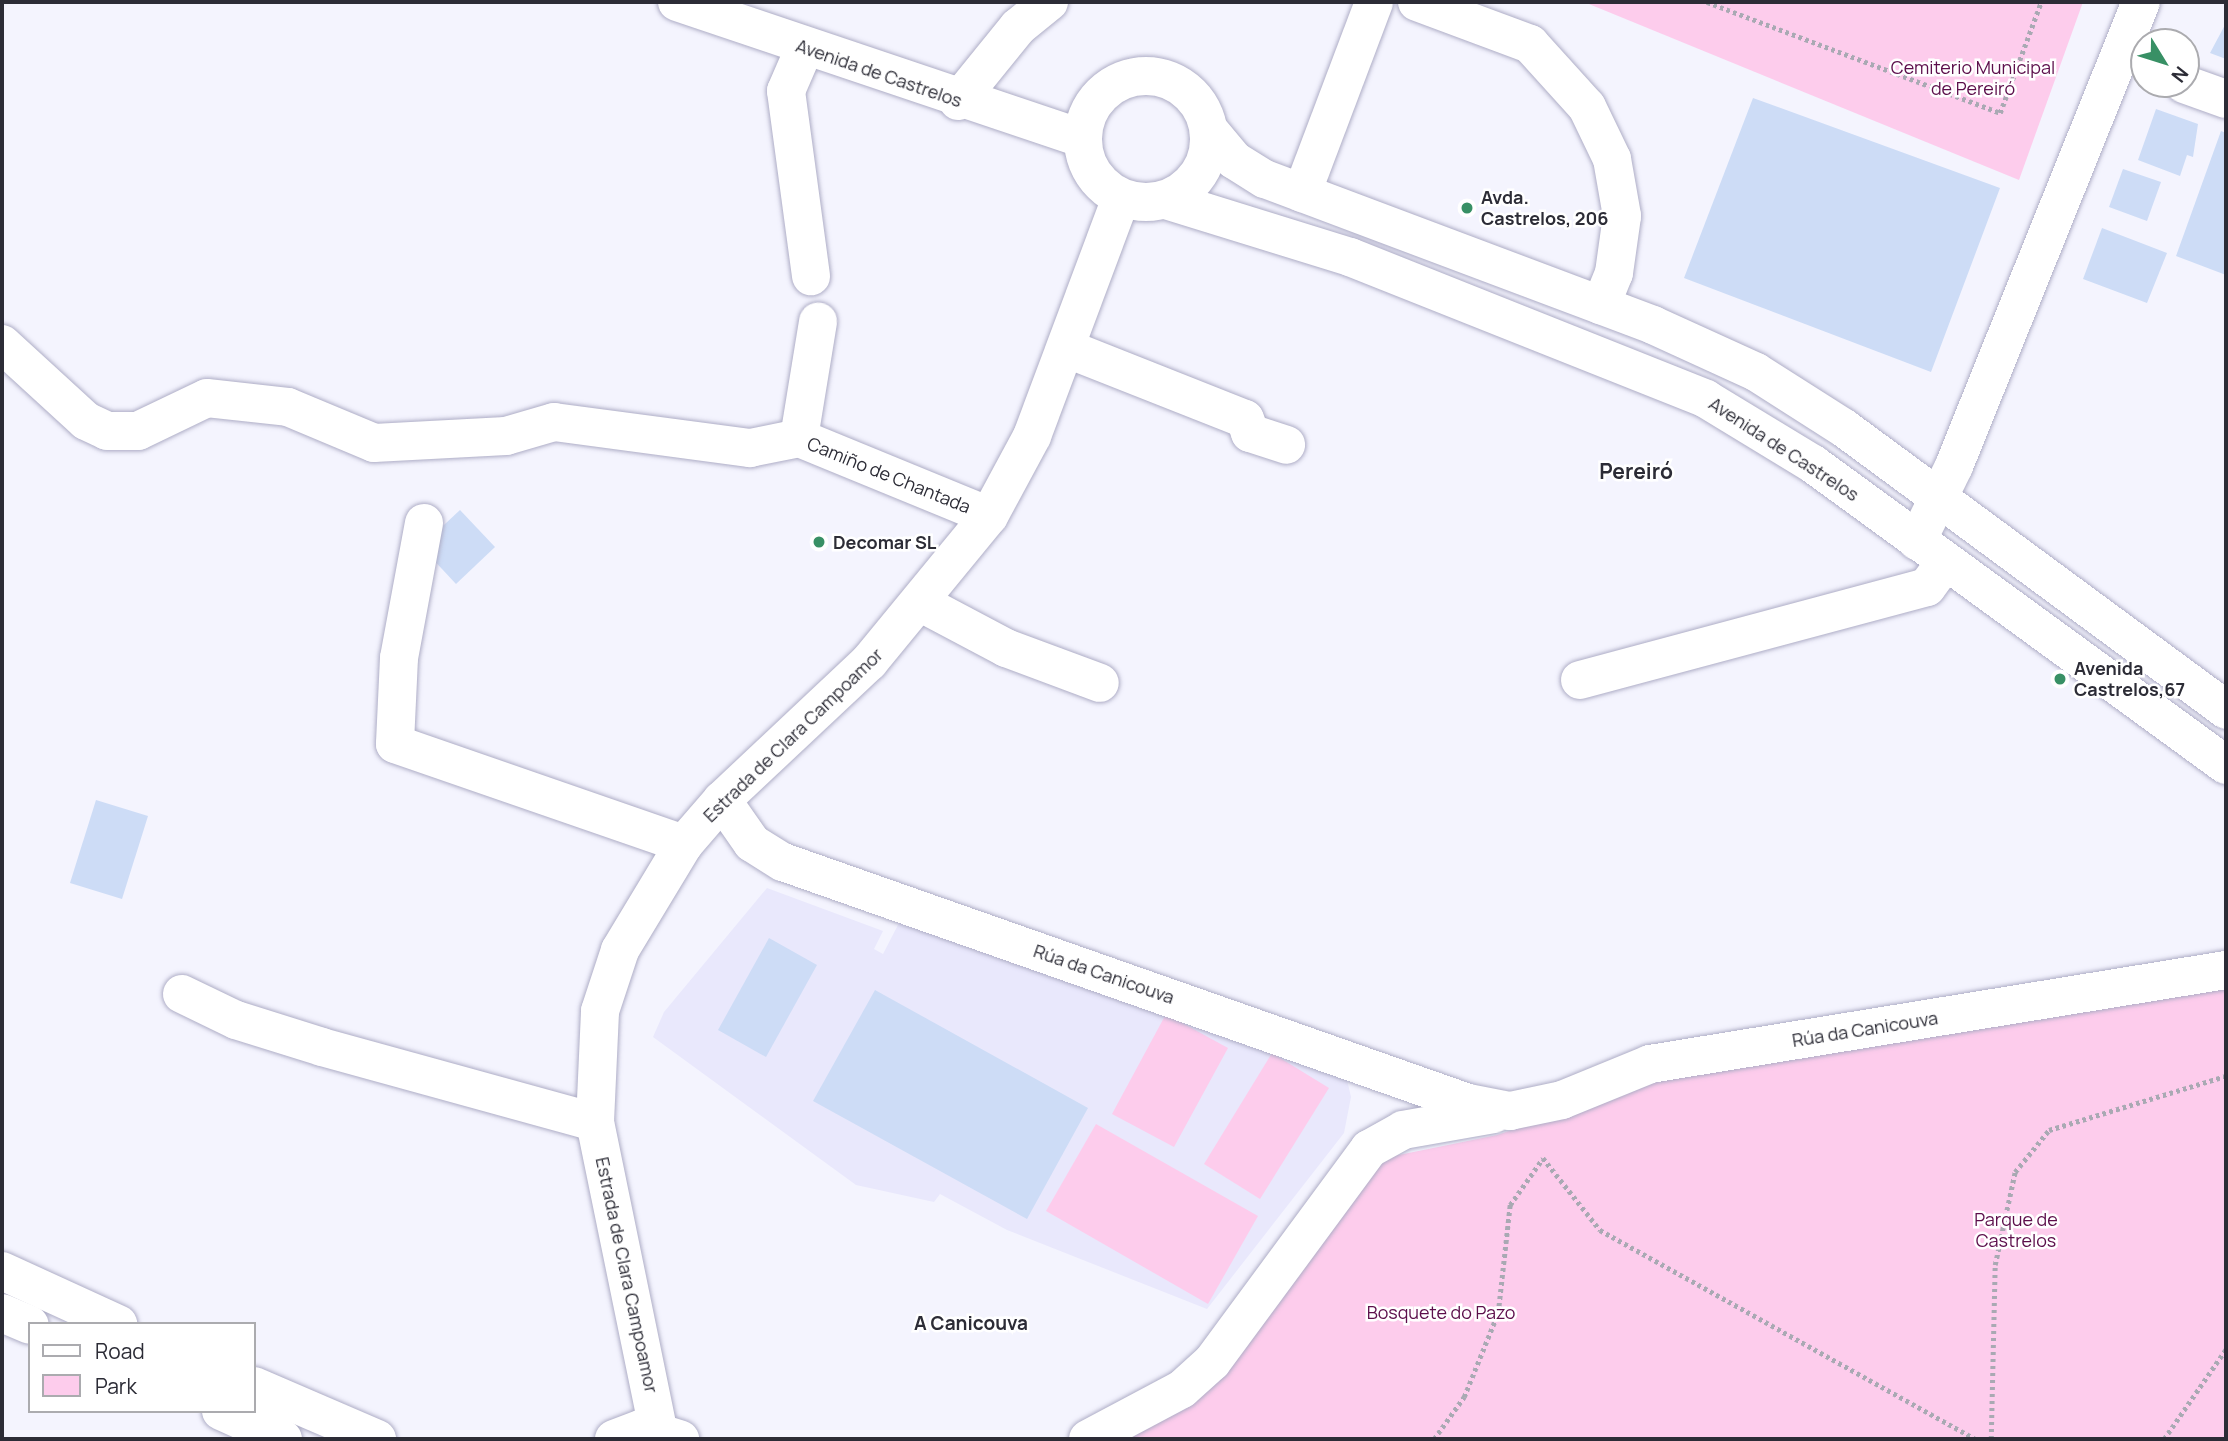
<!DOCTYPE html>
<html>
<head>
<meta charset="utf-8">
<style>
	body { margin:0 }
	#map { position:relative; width:2228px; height:1441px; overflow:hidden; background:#f4f4fe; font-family:Manrope,sans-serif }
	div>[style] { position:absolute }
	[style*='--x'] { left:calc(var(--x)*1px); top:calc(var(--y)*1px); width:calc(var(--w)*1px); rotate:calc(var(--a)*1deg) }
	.built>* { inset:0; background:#e9e8fc }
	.green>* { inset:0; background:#fdccec }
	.building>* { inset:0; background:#cddcf6 }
	.path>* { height:4.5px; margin-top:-2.25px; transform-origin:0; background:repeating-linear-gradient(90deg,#a9a9b3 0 3.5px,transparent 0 7px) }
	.roads { filter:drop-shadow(0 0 2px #aeadc6) drop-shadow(0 0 2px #aeadc6) }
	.minor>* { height:38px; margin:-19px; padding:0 19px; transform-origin:19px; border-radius:19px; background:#fff }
	.major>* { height:38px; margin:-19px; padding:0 19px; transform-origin:19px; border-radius:19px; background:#fff }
	.major>.ring { margin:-19px; padding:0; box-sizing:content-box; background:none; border:38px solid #fff; border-radius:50% }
	.dots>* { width:19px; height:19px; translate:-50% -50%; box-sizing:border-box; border:4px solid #fff; border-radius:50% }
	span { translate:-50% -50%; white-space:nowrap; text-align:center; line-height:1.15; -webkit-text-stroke:5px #fff; paint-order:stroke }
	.park-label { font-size:18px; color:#5c0e4b }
	.street-label { font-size:18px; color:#2c2c36 }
	.poi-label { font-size:18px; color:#2c2c36; font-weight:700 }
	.left { translate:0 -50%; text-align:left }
	.neighbourhood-label { font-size:19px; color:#2c2c36; font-weight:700 }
	.quarter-label { font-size:21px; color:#2c2c36; font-weight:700 }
	.frame { position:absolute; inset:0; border:4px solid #2c2c36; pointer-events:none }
	.legend { position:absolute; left:28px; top:1322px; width:228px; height:91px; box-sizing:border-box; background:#fff; border:2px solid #ababaf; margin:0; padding:9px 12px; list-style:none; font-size:21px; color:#2c2c36 }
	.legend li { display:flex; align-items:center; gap:14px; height:35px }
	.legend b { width:35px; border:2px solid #ababaf }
	.north { position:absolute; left:2130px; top:28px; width:70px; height:70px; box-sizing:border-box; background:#fff; border:2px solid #ababaf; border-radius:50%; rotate:128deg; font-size:19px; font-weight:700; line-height:28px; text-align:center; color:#2c2c36 }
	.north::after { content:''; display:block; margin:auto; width:24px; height:32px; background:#389065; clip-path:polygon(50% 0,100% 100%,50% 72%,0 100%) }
</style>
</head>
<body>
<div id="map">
	<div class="built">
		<i style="clip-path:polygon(767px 888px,883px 931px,874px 949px,883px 954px,900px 921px,1345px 1071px,1351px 1097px,1344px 1133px,1207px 1309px,1007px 1230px,940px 1194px,934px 1202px,856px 1185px,653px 1037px,664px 1012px)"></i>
	</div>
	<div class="green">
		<i style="clip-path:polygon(1584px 2px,2083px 2px,2019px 180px)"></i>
		<i style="clip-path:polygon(2226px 983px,2226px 1439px,1116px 1439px,1384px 1158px,1497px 1135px,1654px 1082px)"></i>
		<i style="clip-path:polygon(1166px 1014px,1228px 1048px,1174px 1147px,1112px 1114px)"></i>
		<i style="clip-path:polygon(1272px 1053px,1329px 1088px,1260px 1199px,1204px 1164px)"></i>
		<i style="clip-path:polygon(1096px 1124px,1258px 1216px,1208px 1304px,1046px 1211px)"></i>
	</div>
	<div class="building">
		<i style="clip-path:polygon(2226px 23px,2226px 59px,2210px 53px)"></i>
		<i style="clip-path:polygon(1753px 98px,2000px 188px,1931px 372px,1684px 278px)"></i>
		<i style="clip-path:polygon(2156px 109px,2198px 124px,2193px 157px,2187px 155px,2180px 176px,2138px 160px)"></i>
		<i style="clip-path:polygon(2221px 131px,2226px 133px,2226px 275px,2176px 256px)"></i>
		<i style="clip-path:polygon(2123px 169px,2161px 182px,2147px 221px,2109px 207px)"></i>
		<i style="clip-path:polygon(2102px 228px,2167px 253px,2147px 303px,2083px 279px)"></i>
		<i style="clip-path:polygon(460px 510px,495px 547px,456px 584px,428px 554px,431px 537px)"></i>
		<i style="clip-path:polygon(96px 800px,148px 816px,122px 899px,70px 883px)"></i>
		<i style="clip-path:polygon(769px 938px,817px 965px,766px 1057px,718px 1030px)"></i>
		<i style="clip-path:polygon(875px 990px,1088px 1108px,1027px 1219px,813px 1101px)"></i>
	</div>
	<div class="path">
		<i style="--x:1707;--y:2;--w:313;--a:20.7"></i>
		<i style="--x:2000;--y:113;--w:118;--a:-69.7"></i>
		<i style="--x:1434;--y:1439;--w:52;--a:-54.5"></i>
		<i style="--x:1464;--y:1397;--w:91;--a:-68"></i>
		<i style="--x:1498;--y:1313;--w:109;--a:-83.7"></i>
		<i style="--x:1510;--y:1205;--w:57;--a:-54.9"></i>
		<i style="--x:1543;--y:1158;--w:92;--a:51.6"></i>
		<i style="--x:1600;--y:1230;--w:430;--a:29.1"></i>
		<i style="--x:1991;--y:1439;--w:174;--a:-88.7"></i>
		<i style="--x:1995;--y:1265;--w:95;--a:-77.9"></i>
		<i style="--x:2015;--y:1172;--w:54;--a:-51"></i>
		<i style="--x:2049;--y:1130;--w:185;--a:-17"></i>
		<i style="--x:2164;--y:1439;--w:109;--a:-55.4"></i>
	</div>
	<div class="roads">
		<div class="minor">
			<i style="--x:1417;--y:2;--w:121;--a:20.4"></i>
			<i style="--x:1530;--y:44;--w:85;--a:47.9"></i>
			<i style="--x:1587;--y:107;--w:58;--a:64.3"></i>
			<i style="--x:1612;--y:159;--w:58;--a:80"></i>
			<i style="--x:1622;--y:216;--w:58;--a:98"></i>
			<i style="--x:1614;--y:273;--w:35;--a:112"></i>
			<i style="--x:805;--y:47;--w:48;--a:113.4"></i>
			<i style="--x:786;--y:91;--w:187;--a:82.3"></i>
			<i style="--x:2184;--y:84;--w:45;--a:19.7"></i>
			<i style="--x:958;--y:101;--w:95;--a:-51"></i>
			<i style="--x:1018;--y:27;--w:40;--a:-39"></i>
			<i style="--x:1302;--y:193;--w:204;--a:-69.3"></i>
			<i style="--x:2;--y:344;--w:114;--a:42.5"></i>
			<i style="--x:86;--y:421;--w:23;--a:25"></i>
			<i style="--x:107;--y:431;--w:31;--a:0"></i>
			<i style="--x:138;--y:431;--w:76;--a:-25.6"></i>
			<i style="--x:207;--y:398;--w:81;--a:6.3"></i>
			<i style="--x:288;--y:407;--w:93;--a:22.7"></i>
			<i style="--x:374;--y:443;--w:132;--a:-3"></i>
			<i style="--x:506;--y:436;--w:50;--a:-16.3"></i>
			<i style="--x:554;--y:422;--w:198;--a:7.6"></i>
			<i style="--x:750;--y:448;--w:50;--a:-11.5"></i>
			<i style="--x:799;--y:438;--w:205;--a:22.3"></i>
			<i style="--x:1068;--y:349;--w:190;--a:21.6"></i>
			<i style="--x:1245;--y:419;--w:15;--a:70"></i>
			<i style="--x:1250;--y:433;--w:38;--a:18"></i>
			<i style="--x:799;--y:438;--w:118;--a:-80.7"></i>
			<i style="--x:424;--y:523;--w:137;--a:100.5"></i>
			<i style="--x:399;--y:658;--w:86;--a:92.7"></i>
			<i style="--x:395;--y:744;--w:306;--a:19.1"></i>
			<i style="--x:1917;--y:541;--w:84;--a:-63.7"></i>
			<i style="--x:1954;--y:466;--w:500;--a:-68.05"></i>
			<i style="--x:923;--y:604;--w:94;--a:27.9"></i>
			<i style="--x:1006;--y:648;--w:100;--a:20.4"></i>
			<i style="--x:1580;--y:680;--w:359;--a:-15"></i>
			<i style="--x:1927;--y:587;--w:32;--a:-54"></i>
			<i style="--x:722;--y:800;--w:52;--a:55.1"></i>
			<i style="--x:752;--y:843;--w:36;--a:32"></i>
			<i style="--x:783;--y:862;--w:726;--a:19.38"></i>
			<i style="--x:1468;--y:1103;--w:43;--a:10.8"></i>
			<i style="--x:1510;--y:1111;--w:53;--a:-11.9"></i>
			<i style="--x:1562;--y:1100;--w:95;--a:-22.2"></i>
			<i style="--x:1650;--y:1064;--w:584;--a:-9.27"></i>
			<i style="--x:182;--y:994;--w:60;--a:25.7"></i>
			<i style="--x:236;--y:1020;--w:90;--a:17.4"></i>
			<i style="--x:322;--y:1047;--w:283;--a:15.4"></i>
			<i style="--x:1088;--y:1439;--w:106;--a:-28"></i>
			<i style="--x:1182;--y:1389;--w:40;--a:-42"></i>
			<i style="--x:1212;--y:1362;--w:265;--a:-53.6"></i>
			<i style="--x:1369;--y:1149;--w:39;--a:-29"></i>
			<i style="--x:1403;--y:1130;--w:92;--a:-10"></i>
		</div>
		<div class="major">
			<i style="--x:677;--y:2;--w:427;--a:18.6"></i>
			<i class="ring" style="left:1083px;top:76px;width:88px;height:88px"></i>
			<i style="--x:1209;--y:130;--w:39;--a:50"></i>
			<i style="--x:1234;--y:160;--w:36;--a:32"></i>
			<i style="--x:1265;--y:179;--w:415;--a:20.6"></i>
			<i style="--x:1653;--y:325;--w:113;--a:24.5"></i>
			<i style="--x:1756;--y:372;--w:104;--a:32.5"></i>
			<i style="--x:1844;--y:428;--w:475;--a:36.4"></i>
			<i style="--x:1166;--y:200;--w:193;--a:17.2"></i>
			<i style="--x:1350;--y:257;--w:383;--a:21.7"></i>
			<i style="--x:1706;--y:399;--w:125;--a:31.3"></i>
			<i style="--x:1813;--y:464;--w:511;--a:36.09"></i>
			<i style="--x:2;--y:1271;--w:128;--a:24.6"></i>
			<i style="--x:2;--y:1313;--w:30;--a:23"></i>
			<i style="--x:254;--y:1386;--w:134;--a:23.3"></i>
			<i style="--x:221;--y:1411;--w:68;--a:24.3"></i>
			<i style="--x:658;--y:1429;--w:313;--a:-101.6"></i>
			<i style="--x:595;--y:1122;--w:111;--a:-87.4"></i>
			<i style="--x:600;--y:1011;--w:64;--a:-71.8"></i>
			<i style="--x:620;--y:950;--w:124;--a:-58.9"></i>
			<i style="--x:684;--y:844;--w:58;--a:-49.2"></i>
			<i style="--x:722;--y:800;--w:202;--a:-43.2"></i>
			<i style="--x:869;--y:662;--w:189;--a:-50.6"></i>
			<i style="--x:989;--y:516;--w:91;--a:-61.7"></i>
			<i style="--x:1032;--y:436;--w:254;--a:-69.5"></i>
			<i style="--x:614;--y:1439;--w:31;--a:-21"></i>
			<i style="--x:643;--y:1428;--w:39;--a:17"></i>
		</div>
	</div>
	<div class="dots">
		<i style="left:1467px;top:208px;background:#389065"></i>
		<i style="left:819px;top:542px;background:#389065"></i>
		<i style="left:2060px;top:679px;background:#389065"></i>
	</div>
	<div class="park-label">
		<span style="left:1973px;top:78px">Cemiterio Municipal<br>de Pereiró</span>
		<span style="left:2016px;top:1230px">Parque de<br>Castrelos</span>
		<span style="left:1441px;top:1312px">Bosquete do Pazo</span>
	</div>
	<div class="street-label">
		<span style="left:879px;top:73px;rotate:19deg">Avenida de Castrelos</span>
		<span style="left:1784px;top:449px;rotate:33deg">Avenida de Castrelos</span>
		<span style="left:889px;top:475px;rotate:22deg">Camiño de Chantada</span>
		<span style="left:793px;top:735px;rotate:-44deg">Estrada de Clara Campoamor</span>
		<span style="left:1104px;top:974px;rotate:19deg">Rúa da Canicouva</span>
		<span style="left:1865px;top:1029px;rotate:-9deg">Rúa da Canicouva</span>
		<span style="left:627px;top:1275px;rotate:78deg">Estrada de Clara Campoamor</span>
	</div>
	<div class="poi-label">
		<span class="left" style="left:1481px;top:208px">Avda.<br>Castrelos, 206</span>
		<span class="left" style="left:833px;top:542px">Decomar SL</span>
		<span class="left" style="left:2074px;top:679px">Avenida<br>Castrelos,67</span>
	</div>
	<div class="neighbourhood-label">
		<span style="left:971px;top:1324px">A Canicouva</span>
	</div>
	<div class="quarter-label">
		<span style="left:1636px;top:471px">Pereiró</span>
	</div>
	<div class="frame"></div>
	<ul class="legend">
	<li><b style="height:9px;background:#fff"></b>Road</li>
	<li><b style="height:19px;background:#fdccec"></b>Park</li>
	</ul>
	<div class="north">N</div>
</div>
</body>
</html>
